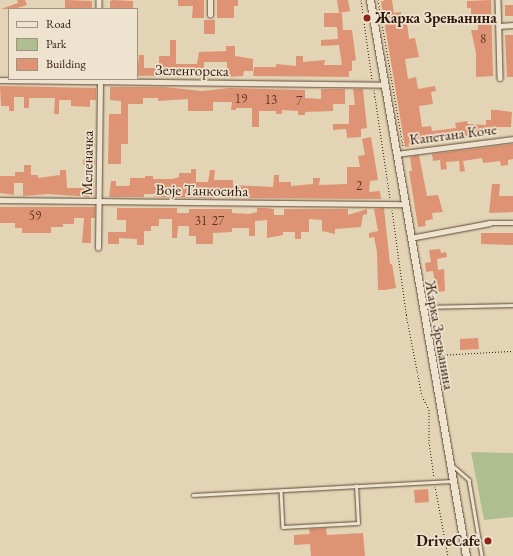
<!DOCTYPE html>
<html>
<head>
<meta charset="utf-8">
<style>
	body { margin:0 }
	#map { position:relative; width:513px; height:556px; overflow:hidden; background:#e3d4b5; font-family:"EB Garamond",serif }
	div>[style] { position:absolute }
	[style*='--x'] { left:calc(var(--x)*1px); top:calc(var(--y)*1px); width:calc(var(--w)*1px); rotate:calc(var(--a)*1deg) }
	.green>* { inset:0; background:#afbe91 }
	.building>* { inset:0; background:#de9474 }
	.round { border-radius:50% }
	.path>* { height:1px; margin-top:-0.5px; transform-origin:0; background:repeating-linear-gradient(90deg,#32180c 0 1px,transparent 0 3px) }
	.roads { filter:drop-shadow(0 0 1px #5e4736) drop-shadow(0 0 1px #5e4736) }
	.service>* { height:2.5px; margin:-1.25px; padding:0 1.25px; transform-origin:1.25px; border-radius:1.25px; background:#ede3cf }
	.minor>* { height:4.5px; margin:-2.25px; padding:0 2.25px; transform-origin:2.25px; border-radius:2.25px; background:#ede3cf }
	.secondary>* { height:7px; margin:-3.5px; padding:0 3.5px; transform-origin:3.5px; border-radius:3.5px; background:#ede3cf }
	.dots>* { width:11px; height:11px; translate:-50% -50%; box-sizing:border-box; border:2px solid #ede3cf; border-radius:50% }
	span { translate:-50% -50%; white-space:nowrap; text-align:center; line-height:1.15; -webkit-text-stroke:3.5px #ede3cf; paint-order:stroke }
	.number-label { font-size:13px; color:#5d3726 }
	.number-label span { -webkit-text-stroke-width:0 }
	.poi-label { font-size:15px; color:#32180c; font-weight:700 }
	.left { translate:0 -50%; text-align:left }
	.right { translate:-100% -50%; text-align:right }
	.street-label { font-size:15px; color:#32180c }
	.legend { position:absolute; left:8px; top:8px; width:130px; height:72px; box-sizing:border-box; background:#ede3cf; border:1px solid #a29281; margin:0; padding:5px 7px; list-style:none; font-size:12px; color:#32180c }
	.legend li { display:flex; align-items:center; gap:8px; height:20px }
	.legend b { width:20px; border:1px solid #a29281 }
</style>
</head>
<body>
<div id="map">
	<div class="green">
		<i style="clip-path:polygon(471px 452px,513px 453px,513px 517px,484px 520px)"></i>
	</div>
	<div class="building">
		<i style="clip-path:polygon(17px 0,25px 0,27px 5px,14px 9px,1px 9px,18px 3px)"></i>
		<i style="clip-path:polygon(65px 0,92px 1px,92px 9px,65px 9px)"></i>
		<i style="clip-path:polygon(113px 0,133px 1px,133px 9px,110px 9px,110px 1px)"></i>
		<i style="clip-path:polygon(178px 0,204px 0,204px 18px,192px 18px,193px 6px,178px 6px)"></i>
		<i style="clip-path:polygon(217px 0,238px 0,238px 6px,234px 6px,234px 18px,217px 18px)"></i>
		<i style="clip-path:polygon(337px 0,348px 0,350px 11px,339px 13px)"></i>
		<i style="clip-path:polygon(385px 0,392px 0,394px 13px,401px 12px,403px 24px,407px 23px,409px 39px,415px 38px,419px 57px,405px 59px,408px 79px,416px 77px,418px 89px,435px 86px,436px 91px,431px 92px,433px 104px,419px 106px,422px 127px,431px 126px,432px 131px,456px 128px,455px 123px,467px 121px,468px 124px,486px 125px,486px 120px,491px 120px,491px 110px,497px 110px,512px 112px,511px 127px,498px 127px,498px 131px,485px 131px,484px 134px,473px 134px,473px 137px,405px 147px,381px 2px)"></i>
		<i style="clip-path:polygon(491px 0,493px 76px,476px 77px,476px 53px,471px 30px,478px 30px,478px 19px,471px 19px,471px 8px,467px 8px,467px 1px)"></i>
		<i style="clip-path:polygon(505px 5px,513px 5px,513px 16px,505px 16px)"></i>
		<i style="clip-path:polygon(324px 13px,342px 13px,343px 30px,352px 30px,356px 60px,352px 61px,352px 71px,349px 71px,349px 77px,253px 76px,254px 67px,276px 67px,276px 64px,296px 66px,296px 56px,303px 56px,303px 62px,325px 60px,324px 65px,342px 65px,339px 45px,321px 46px,321px 40px,338px 39px,337px 27px,324px 27px)"></i>
		<i style="clip-path:polygon(204px 20px,215px 20px,215px 34px,204px 34px)"></i>
		<i style="clip-path:polygon(505px 35px,513px 35px,513px 77px,507px 77px)"></i>
		<i style="clip-path:polygon(170px 40px,176px 40px,176px 64px,197px 64px,199px 52px,226px 51px,226px 46px,235px 46px,235px 56px,253px 59px,253px 71px,244px 71px,243px 76px,227px 77px,227px 62px,204px 62px,204px 75px,137px 76px,139px 55px,144px 55px,144px 68px,159px 68px,159px 56px,170px 56px)"></i>
		<i style="clip-path:polygon(0 86px,96px 88px,96px 100px,90px 100px,90px 107px,71px 106px,71px 100px,59px 100px,59px 114px,54px 114px,55px 98px,29px 98px,29px 108px,24px 108px,24px 97px,14px 97px,14px 111px,9px 111px,9px 106px,1px 106px)"></i>
		<i style="clip-path:polygon(110px 87px,165px 87px,202px 91px,229px 88px,305px 90px,305px 98px,321px 99px,321px 89px,345px 89px,345px 104px,333px 104px,333px 111px,305px 112px,305px 115px,298px 115px,298px 111px,282px 110px,282px 114px,276px 114px,276px 111px,259px 111px,259px 127px,252px 127px,252px 108px,236px 108px,236px 110px,231px 110px,232px 102px,213px 102px,213px 111px,188px 111px,188px 99px,158px 101px,158px 98px,143px 98px,143px 104px,128px 104px,128px 144px,121px 144px,121px 164px,108px 164px,109px 114px,121px 114px,121px 101px,110px 100px)"></i>
		<i style="clip-path:polygon(353px 89px,363px 89px,367px 128px,361px 129px,361px 137px,347px 138px,346px 129px,333px 130px,333px 124px,349px 124px,349px 105px,355px 105px)"></i>
		<i style="clip-path:polygon(87px 132px,92px 132px,92px 135px,95px 135px,95px 147px,87px 147px)"></i>
		<i style="clip-path:polygon(371px 137px,378px 180px,370px 181px,369px 192px,380px 191px,381px 199px,224px 198px,224px 190px,214px 190px,214px 198px,154px 197px,154px 194px,144px 194px,144px 197px,109px 197px,111px 181px,116px 181px,116px 186px,127px 186px,130px 185px,130px 178px,145px 178px,145px 176px,153px 176px,153px 179px,172px 179px,179px 177px,179px 173px,191px 173px,191px 169px,196px 169px,196px 182px,208px 182px,210px 170px,215px 170px,214px 180px,233px 180px,233px 185px,273px 187px,274px 175px,279px 175px,279px 182px,291px 182px,291px 186px,313px 184px,313px 178px,320px 178px,319px 185px,347px 184px,347px 167px,360px 167px,358px 156px,365px 155px,362px 139px)"></i>
		<i style="clip-path:polygon(513px 144px,513px 159px,508px 160px,508px 165px,501px 166px,500px 161px,483px 163px,482px 158px,463px 161px,465px 171px,460px 172px,459px 161px,446px 162px,447px 169px,441px 170px,440px 160px,433px 161px,432px 154px)"></i>
		<i style="clip-path:polygon(419px 155px,427px 196px,438px 195px,443px 212px,432px 213px,433px 219px,425px 221px,426px 226px,418px 227px,409px 171px,412px 171px,410px 157px)"></i>
		<i class="round" style="left:83px;top:156px;width:12px;height:12px"></i>
		<i style="clip-path:polygon(24px 165px,31px 165px,31px 175px,38px 175px,38px 178px,60px 175px,60px 170px,66px 170px,67px 188px,85px 188px,88px 180px,94px 180px,94px 197px,48px 194px,23px 196px,23px 183px,14px 183px,14px 195px,0 193px,0 176px,15px 176px,15px 172px,24px 172px)"></i>
		<i style="clip-path:polygon(492px 184px,500px 184px,499px 196px,513px 196px,513px 212px,489px 213px)"></i>
		<i style="clip-path:polygon(0 207px,95px 207px,95px 218px,91px 218px,91px 243px,82px 243px,84px 218px,74px 218px,74px 224px,63px 224px,63px 227px,51px 227px,51px 233px,22px 233px,22px 228px,15px 228px,15px 223px,0 223px)"></i>
		<i style="clip-path:polygon(117px 208px,177px 208px,177px 213px,189px 213px,189px 209px,232px 209px,232px 213px,249px 214px,257px 212px,257px 208px,265px 208px,274px 209px,274px 215px,284px 215px,284px 209px,348px 209px,348px 215px,367px 209px,367px 214px,363px 215px,361px 227px,335px 229px,335px 234px,322px 231px,322px 220px,309px 219px,309px 232px,301px 232px,301px 239px,295px 239px,295px 232px,283px 232px,283px 235px,267px 238px,267px 220px,255px 221px,255px 236px,249px 236px,249px 228px,232px 228px,232px 232px,213px 233px,213px 244px,196px 244px,196px 236px,189px 236px,189px 226px,178px 226px,177px 238px,172px 238px,172px 219px,159px 219px,159px 226px,151px 226px,151px 231px,144px 231px,144px 245px,137px 245px,137px 239px,119px 238px,119px 244px,108px 244px,108px 232px,126px 232px,126px 220px,117px 220px)"></i>
		<i style="clip-path:polygon(384px 208px,390px 264px,392px 264px,396px 288px,385px 290px,378px 290px,377px 252px,374px 237px,369px 238px,369px 233px,378px 231px,374px 209px)"></i>
		<i style="clip-path:polygon(481px 233px,513px 233px,513px 245px,481px 244px)"></i>
		<i style="clip-path:polygon(440px 249px,441px 253px,446px 252px,447px 257px,437px 259px,438px 270px,444px 269px,445px 291px,430px 293px,428px 283px,435px 282px,433px 271px,426px 272px,425px 263px,431px 262px,429px 250px)"></i>
		<i style="clip-path:polygon(478px 338px,479px 349px,460px 350px,460px 339px)"></i>
		<i style="clip-path:polygon(428px 489px,429px 502px,415px 503px,414px 490px)"></i>
		<i style="clip-path:polygon(326px 528px,327px 535px,363px 533px,365px 556px,311px 556px,310px 544px,294px 545px,294px 535px,310px 534px,309px 529px)"></i>
	</div>
	<div class="path">
		<i style="--x:361;--y:0;--w:80;--a:82.1"></i>
		<i style="--x:378;--y:0;--w:149;--a:80.3"></i>
		<i style="--x:374;--y:90;--w:110;--a:81.6"></i>
		<i style="--x:392;--y:210;--w:110;--a:82.2"></i>
		<i style="--x:407;--y:319;--w:78;--a:79"></i>
		<i style="--x:422;--y:396;--w:16;--a:63"></i>
		<i style="--x:429;--y:410;--w:32;--a:90"></i>
		<i style="--x:429;--y:442;--w:35;--a:82"></i>
		<i style="--x:438;--y:355;--w:75;--a:-3.1"></i>
		<i style="--x:435;--y:486;--w:71;--a:79.5"></i>
	</div>
	<div class="roads">
		<div class="service">
			<i style="--x:424;--y:307;--w:89;--a:-1.3"></i>
			<i style="--x:452;--y:465;--w:23;--a:41"></i>
			<i style="--x:469;--y:480;--w:77;--a:80.3"></i>
			<i style="--x:281;--y:491;--w:36;--a:87"></i>
			<i style="--x:283;--y:527;--w:75;--a:-3.1"></i>
			<i style="--x:358;--y:523;--w:37;--a:-93"></i>
			<i style="--x:193;--y:495;--w:259;--a:-3.1"></i>
		</div>
		<div class="minor">
			<i style="--x:99;--y:0;--w:9;--a:90"></i>
			<i style="--x:498;--y:0;--w:78;--a:88.5"></i>
			<i style="--x:210;--y:15;--w:15;--a:-90"></i>
			<i style="--x:499;--y:26;--w:14;--a:-4"></i>
			<i style="--x:0;--y:80;--w:384;--a:0.7"></i>
			<i style="--x:396;--y:154;--w:118;--a:-7.3"></i>
			<i style="--x:0;--y:200;--w:404;--a:0.6"></i>
			<i style="--x:410;--y:238;--w:81;--a:-10.6"></i>
			<i style="--x:490;--y:223;--w:23;--a:0"></i>
			<i style="--x:98;--y:248;--w:169;--a:-89.3"></i>
		</div>
		<div class="secondary">
			<i style="--x:370;--y:0;--w:564;--a:80.2"></i>
		</div>
	</div>
	<div class="dots">
		<i style="left:367px;top:18px;background:#8f2418"></i>
		<i style="left:488px;top:541px;background:#8f2418"></i>
	</div>
	<div class="number-label">
		<span style="left:483px;top:39px">8</span>
		<span style="left:241px;top:99px">19</span>
		<span style="left:271px;top:100px">13</span>
		<span style="left:299px;top:101px">7</span>
		<span style="left:359px;top:186px">2</span>
		<span style="left:35px;top:216px">59</span>
		<span style="left:201px;top:221px">31</span>
		<span style="left:218px;top:221px">27</span>
	</div>
	<div class="poi-label">
		<span class="left" style="left:375px;top:18px">Жарка Зрењанина</span>
		<span class="right" style="left:480px;top:541px">DriveCafe</span>
	</div>
	<div class="street-label">
		<span style="left:192px;top:70px;rotate:1deg">Зеленгорска</span>
		<span style="left:453px;top:134px;rotate:-7deg">Капетана Коче</span>
		<span style="left:87px;top:163px;rotate:-89deg">Меленачка</span>
		<span style="left:202px;top:190px;rotate:1deg">Воје Танкосића</span>
		<span style="left:440px;top:335px;rotate:80deg">Жарка Зрењанина</span>
	</div>
	<ul class="legend">
	<li><b style="height:5px;background:#ede3cf"></b>Road</li>
	<li><b style="height:11px;background:#afbe91"></b>Park</li>
	<li><b style="height:11px;background:#de9474"></b>Building</li>
	</ul>
</div>
</body>
</html>
